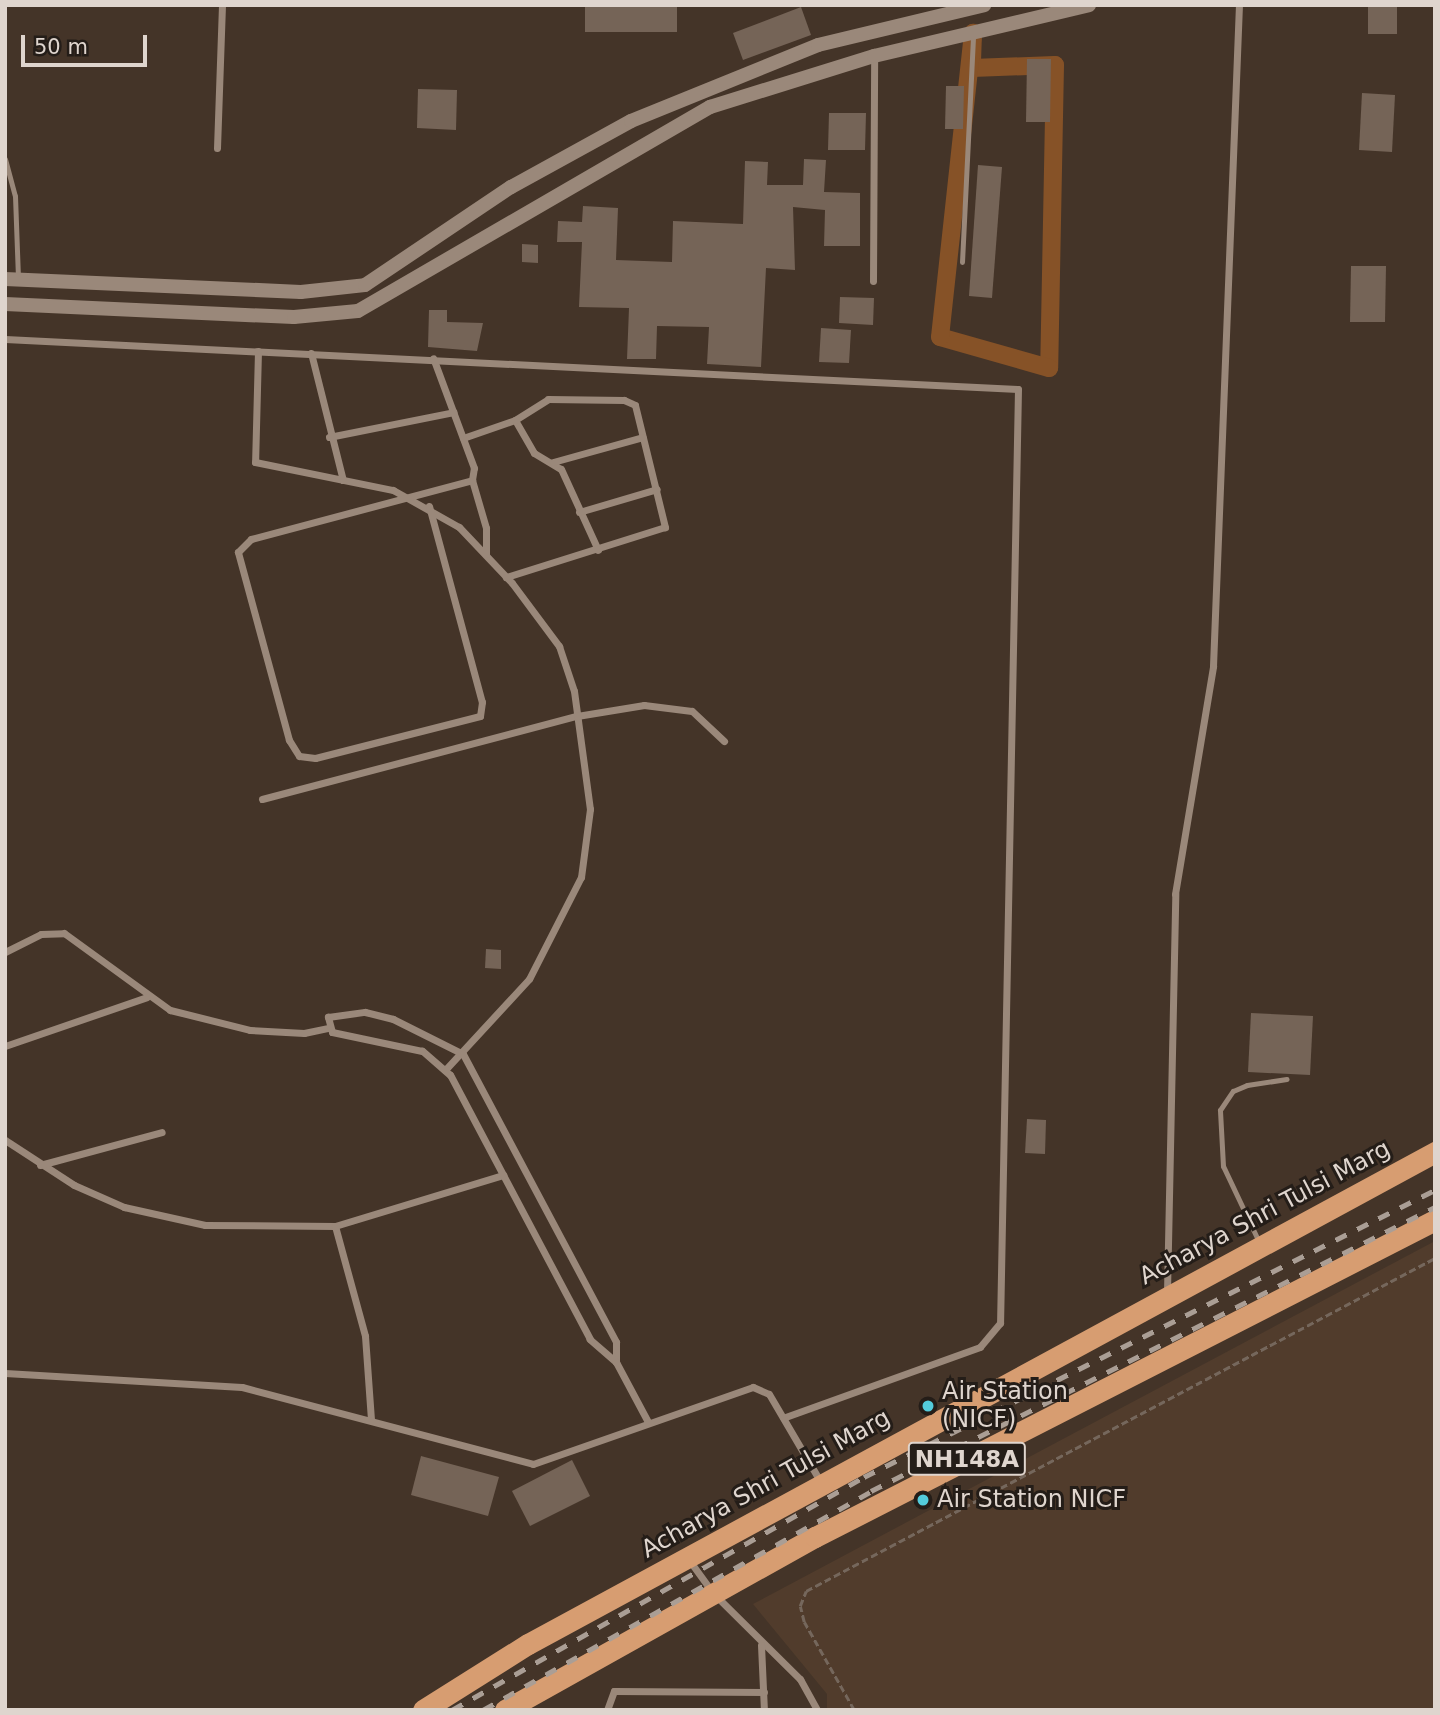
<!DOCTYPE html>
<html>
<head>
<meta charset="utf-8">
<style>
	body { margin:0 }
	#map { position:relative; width:1440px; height:1715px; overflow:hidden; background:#443428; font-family:"DejaVu Sans",sans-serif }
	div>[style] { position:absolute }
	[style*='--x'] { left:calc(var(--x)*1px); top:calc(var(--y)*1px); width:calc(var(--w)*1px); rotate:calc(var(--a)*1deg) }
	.built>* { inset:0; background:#513c2c }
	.canal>* { height:18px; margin:-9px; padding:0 9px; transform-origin:9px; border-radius:9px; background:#865227 }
	.building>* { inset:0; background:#756457 }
	.path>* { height:2.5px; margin-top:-1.25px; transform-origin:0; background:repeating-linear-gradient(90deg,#75675c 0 7px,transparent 0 10.5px) }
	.lane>* { height:5px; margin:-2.5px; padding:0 2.5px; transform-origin:2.5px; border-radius:2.5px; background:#9a887a }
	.street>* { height:7px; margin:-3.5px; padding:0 3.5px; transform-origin:3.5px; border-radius:3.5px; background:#9a887a }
	.secondary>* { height:14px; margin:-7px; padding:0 7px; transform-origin:7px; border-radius:7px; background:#9a887a }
	.highway>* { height:21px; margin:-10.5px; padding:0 10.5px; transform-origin:10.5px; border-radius:10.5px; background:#d79d71 }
	.rail>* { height:5px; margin-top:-2.5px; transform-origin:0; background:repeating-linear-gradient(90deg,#aa9e95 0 12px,transparent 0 24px) }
	.dots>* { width:19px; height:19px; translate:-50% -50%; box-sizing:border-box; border:4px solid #241d18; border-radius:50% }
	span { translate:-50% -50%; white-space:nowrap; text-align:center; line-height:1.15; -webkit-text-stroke:6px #241d18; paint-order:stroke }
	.shield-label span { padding:2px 5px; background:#241d18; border:2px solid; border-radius:5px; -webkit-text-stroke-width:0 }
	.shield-label { font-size:23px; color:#dfd5ce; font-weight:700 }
	.street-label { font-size:24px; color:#dfd5ce }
	.poi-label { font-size:24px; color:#dfd5ce }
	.left { translate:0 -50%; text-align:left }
	.frame { position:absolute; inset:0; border:7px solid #dfd5ce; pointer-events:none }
	.scale { position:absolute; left:21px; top:35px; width:126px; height:32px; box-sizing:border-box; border:4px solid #dfd5ce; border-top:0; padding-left:9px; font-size:21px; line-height:24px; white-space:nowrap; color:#dfd5ce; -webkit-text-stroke:5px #241d18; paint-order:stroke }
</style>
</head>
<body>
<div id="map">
	<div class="built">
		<i style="clip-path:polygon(1435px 1241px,1435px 1710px,827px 1710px,827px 1694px,753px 1604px)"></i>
	</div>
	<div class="canal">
		<i style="--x:973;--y:33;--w:35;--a:92"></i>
		<i style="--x:972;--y:68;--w:83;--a:-2.1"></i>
		<i style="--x:1055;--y:65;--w:303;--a:91.1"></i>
		<i style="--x:1049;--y:368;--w:113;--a:-164.1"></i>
		<i style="--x:940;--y:337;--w:306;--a:-83.8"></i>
	</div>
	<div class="building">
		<i style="clip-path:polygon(585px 5px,677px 5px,677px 32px,585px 32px)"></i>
		<i style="clip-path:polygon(1368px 5px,1397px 5px,1397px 34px,1368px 34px)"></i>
		<i style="clip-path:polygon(801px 7px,811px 35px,743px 60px,733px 33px)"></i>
		<i style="clip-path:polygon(1027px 59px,1051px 59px,1050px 122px,1026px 122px)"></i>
		<i style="clip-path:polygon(946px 86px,964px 86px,963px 129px,945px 129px)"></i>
		<i style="clip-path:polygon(418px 89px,457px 90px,456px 130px,417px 128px)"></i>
		<i style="clip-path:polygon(1362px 93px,1395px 95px,1392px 152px,1359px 150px)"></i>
		<i style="clip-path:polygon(829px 113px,866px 113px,865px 150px,828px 150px)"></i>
		<i style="clip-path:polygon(804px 159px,826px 160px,824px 192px,860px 193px,860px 246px,824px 246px,825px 210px,793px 207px,795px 270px,766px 268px,761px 367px,707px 364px,709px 327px,657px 326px,656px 359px,627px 359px,629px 308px,579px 307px,582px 242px,557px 242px,558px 221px,582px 222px,583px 206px,618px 208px,616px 260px,672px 262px,673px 221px,743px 224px,745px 161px,768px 162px,767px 185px,803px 185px)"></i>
		<i style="clip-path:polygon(978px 165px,1002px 167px,992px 298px,969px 296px)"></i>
		<i style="clip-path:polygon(522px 244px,538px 245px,538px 263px,522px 262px)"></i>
		<i style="clip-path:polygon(1351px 266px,1386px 266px,1385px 322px,1350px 322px)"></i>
		<i style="clip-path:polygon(840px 297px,874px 298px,873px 325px,839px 323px)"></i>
		<i style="clip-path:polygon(429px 310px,447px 310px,447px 322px,483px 323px,477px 351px,428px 347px)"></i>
		<i style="clip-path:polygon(821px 328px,851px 330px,849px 363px,819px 362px)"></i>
		<i style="clip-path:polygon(486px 949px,501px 950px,501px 969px,485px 968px)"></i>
		<i style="clip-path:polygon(1251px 1013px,1313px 1016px,1310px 1075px,1248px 1072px)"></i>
		<i style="clip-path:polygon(1027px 1119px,1046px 1120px,1045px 1154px,1025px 1153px)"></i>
		<i style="clip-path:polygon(421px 1456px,499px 1477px,488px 1516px,411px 1495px)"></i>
		<i style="clip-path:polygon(572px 1460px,590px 1496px,530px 1526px,512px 1491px)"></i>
	</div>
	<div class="path">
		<i style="--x:854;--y:1710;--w:101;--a:-119.6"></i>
		<i style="--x:804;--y:1622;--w:16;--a:-104"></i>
		<i style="--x:800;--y:1606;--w:16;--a:-68"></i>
		<i style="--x:806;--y:1591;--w:712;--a:-27.9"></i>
	</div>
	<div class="lane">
		<i style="--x:5;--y:159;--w:38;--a:75"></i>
		<i style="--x:15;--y:196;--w:81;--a:87.9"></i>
		<i style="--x:962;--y:262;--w:229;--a:-87.2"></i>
		<i style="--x:1259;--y:1242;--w:84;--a:-115.3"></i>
		<i style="--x:1223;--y:1166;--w:56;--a:-93.1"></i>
		<i style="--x:1220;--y:1110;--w:23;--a:-56"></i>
		<i style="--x:1233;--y:1091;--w:15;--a:-23"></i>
		<i style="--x:1247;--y:1085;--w:40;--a:-8.5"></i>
	</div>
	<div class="street">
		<i style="--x:217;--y:148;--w:143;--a:-88"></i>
		<i style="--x:873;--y:281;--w:225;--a:-89.7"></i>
		<i style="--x:5;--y:339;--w:1014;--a:2.83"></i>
		<i style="--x:1018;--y:389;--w:934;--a:91.1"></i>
		<i style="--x:1000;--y:1323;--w:31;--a:130"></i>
		<i style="--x:980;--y:1347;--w:209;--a:160.2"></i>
		<i style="--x:258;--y:351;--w:111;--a:91.5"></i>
		<i style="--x:255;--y:462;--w:141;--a:11.5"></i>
		<i style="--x:393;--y:490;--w:76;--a:29.3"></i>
		<i style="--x:459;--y:527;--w:77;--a:46.6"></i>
		<i style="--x:512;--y:583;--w:79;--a:53.3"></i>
		<i style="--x:559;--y:646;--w:47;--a:71.6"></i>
		<i style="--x:574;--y:691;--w:119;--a:82.3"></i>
		<i style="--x:590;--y:809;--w:69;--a:97.5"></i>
		<i style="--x:581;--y:877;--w:114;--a:117"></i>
		<i style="--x:529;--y:979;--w:124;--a:132.7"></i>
		<i style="--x:311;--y:353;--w:131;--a:75.9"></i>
		<i style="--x:515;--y:420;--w:38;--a:60"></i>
		<i style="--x:534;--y:453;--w:31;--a:31"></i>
		<i style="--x:561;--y:469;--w:89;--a:65.4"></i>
		<i style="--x:329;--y:437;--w:127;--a:-11.3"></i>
		<i style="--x:463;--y:438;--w:55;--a:-19.1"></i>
		<i style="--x:515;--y:420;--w:39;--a:-32"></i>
		<i style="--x:548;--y:399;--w:76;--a:0.8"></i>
		<i style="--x:624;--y:400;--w:12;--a:24"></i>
		<i style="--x:635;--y:405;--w:126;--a:76.2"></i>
		<i style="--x:665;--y:527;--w:167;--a:162.5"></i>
		<i style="--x:553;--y:462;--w:93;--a:-15.5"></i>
		<i style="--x:472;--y:480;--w:50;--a:73.7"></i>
		<i style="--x:486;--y:528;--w:26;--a:90"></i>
		<i style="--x:429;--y:506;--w:203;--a:74.9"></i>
		<i style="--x:482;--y:702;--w:14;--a:98"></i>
		<i style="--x:480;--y:716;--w:170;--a:165.7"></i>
		<i style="--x:315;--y:758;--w:16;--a:-173"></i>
		<i style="--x:299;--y:756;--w:19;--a:-122"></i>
		<i style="--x:289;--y:740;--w:195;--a:-105.2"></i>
		<i style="--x:238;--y:552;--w:18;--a:-45"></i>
		<i style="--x:251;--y:539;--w:229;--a:-14.9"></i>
		<i style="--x:472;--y:480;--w:12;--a:-81"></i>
		<i style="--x:474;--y:468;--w:117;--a:-110.4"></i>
		<i style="--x:579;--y:512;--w:81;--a:-16.4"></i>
		<i style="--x:262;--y:799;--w:326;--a:-14.8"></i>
		<i style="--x:577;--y:716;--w:68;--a:-9.3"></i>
		<i style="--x:644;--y:705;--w:48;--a:7.1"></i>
		<i style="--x:692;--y:711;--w:44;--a:43.2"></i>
		<i style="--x:5;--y:952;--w:40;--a:-26.6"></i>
		<i style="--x:41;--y:934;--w:23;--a:-2"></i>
		<i style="--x:64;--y:933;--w:131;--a:36"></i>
		<i style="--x:170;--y:1010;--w:82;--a:14"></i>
		<i style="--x:250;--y:1030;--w:54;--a:3.2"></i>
		<i style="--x:304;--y:1033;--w:25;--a:-12"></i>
		<i style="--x:5;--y:1046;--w:150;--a:-19"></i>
		<i style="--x:5;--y:1140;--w:82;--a:33.1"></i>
		<i style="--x:74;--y:1185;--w:55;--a:23.7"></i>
		<i style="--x:124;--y:1207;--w:83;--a:12.5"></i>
		<i style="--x:205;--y:1225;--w:130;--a:0.4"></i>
		<i style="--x:335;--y:1226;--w:176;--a:-16.9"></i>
		<i style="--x:40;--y:1165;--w:126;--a:-15.1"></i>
		<i style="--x:335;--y:1226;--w:114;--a:74.7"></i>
		<i style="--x:365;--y:1336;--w:84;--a:85.9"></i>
		<i style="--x:1167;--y:1292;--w:398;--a:-88.8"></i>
		<i style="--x:1175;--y:894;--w:231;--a:-80.5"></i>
		<i style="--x:1213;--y:666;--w:662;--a:-87.75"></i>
		<i style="--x:616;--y:1362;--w:35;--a:-139"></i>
		<i style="--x:590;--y:1339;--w:299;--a:-117.9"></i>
		<i style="--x:450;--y:1075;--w:37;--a:-139"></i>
		<i style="--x:422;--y:1051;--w:92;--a:-168.1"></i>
		<i style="--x:332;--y:1032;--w:16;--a:-105"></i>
		<i style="--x:328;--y:1017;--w:37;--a:-8"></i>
		<i style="--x:365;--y:1012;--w:29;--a:14"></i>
		<i style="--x:393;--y:1019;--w:78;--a:26.6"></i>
		<i style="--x:463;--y:1054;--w:326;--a:62"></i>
		<i style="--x:616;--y:1342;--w:20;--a:90"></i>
		<i style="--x:616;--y:1362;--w:68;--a:61.9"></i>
		<i style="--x:5;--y:1373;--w:237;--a:3.4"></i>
		<i style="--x:242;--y:1387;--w:301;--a:14.8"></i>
		<i style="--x:533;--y:1464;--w:233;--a:-19.3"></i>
		<i style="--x:753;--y:1387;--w:17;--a:24"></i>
		<i style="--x:769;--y:1394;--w:101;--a:59.6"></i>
		<i style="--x:689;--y:1560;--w:39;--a:54"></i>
		<i style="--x:712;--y:1592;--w:124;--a:44.7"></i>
		<i style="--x:800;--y:1679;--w:35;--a:61"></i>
		<i style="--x:761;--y:1645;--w:65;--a:87.4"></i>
		<i style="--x:607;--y:1710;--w:20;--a:-70"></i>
		<i style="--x:614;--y:1691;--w:150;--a:0.4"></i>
	</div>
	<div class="secondary">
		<i style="--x:5;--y:279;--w:296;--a:2.5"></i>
		<i style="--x:301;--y:292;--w:64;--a:-6.2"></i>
		<i style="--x:365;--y:285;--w:176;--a:-33.9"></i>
		<i style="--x:511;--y:187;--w:137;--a:-28.8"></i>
		<i style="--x:631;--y:121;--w:202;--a:-22.1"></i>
		<i style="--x:818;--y:45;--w:171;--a:-13.5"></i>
		<i style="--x:5;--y:304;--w:289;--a:2.6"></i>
		<i style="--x:294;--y:317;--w:64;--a:-5.4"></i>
		<i style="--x:358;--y:311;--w:407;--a:-30.1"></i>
		<i style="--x:710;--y:107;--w:172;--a:-17.3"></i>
		<i style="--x:874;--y:56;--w:221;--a:-13.3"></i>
	</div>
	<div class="highway">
		<i style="--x:423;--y:1710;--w:124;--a:-32.2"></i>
		<i style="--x:528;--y:1644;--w:1032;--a:-28.48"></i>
		<i style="--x:505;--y:1710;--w:355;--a:-29.2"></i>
		<i style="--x:815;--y:1537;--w:696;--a:-27.08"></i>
	</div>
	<div class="rail">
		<i style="--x:452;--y:1710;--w:473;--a:-29.5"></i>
		<i style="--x:864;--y:1477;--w:639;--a:-26.69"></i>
		<i style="--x:483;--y:1710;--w:446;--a:-29.4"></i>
		<i style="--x:871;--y:1491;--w:631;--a:-26.73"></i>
	</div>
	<div class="dots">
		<i style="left:928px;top:1406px;background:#53cbdb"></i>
		<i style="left:923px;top:1500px;background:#53cbdb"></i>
	</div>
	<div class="shield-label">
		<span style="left:967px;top:1459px">NH148A</span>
	</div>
	<div class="street-label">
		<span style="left:1265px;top:1213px;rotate:-28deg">Acharya Shri Tulsi Marg</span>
		<span style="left:766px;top:1484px;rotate:-29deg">Acharya Shri Tulsi Marg</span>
	</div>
	<div class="poi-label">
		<span class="left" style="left:942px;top:1406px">Air Station<br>(NICF)</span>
		<span class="left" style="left:937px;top:1500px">Air Station NICF</span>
	</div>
	<div class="frame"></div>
	<div class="scale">50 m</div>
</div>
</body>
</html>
